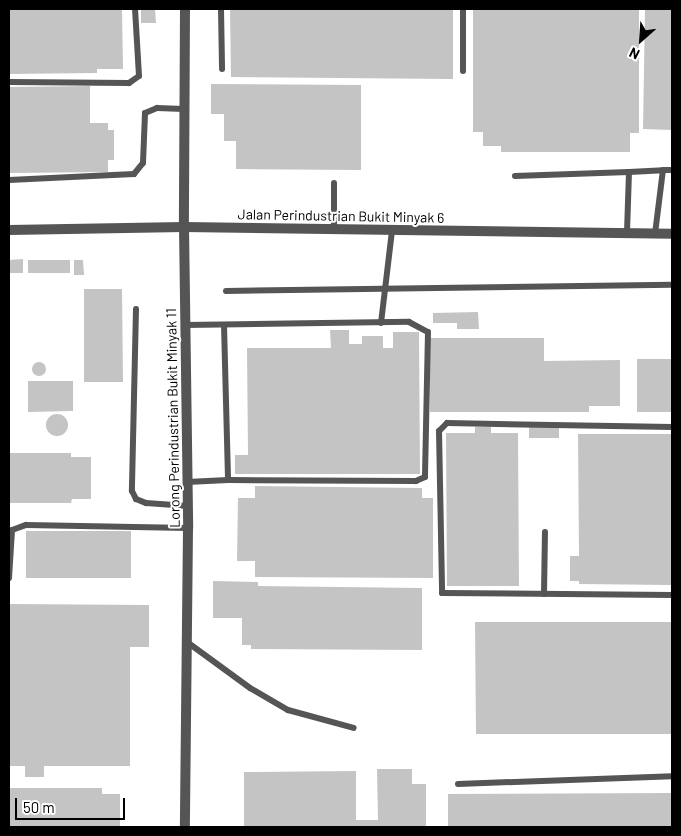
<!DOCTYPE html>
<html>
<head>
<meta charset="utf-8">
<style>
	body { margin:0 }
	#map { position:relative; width:681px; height:836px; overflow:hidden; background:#fff; font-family:Barlow,sans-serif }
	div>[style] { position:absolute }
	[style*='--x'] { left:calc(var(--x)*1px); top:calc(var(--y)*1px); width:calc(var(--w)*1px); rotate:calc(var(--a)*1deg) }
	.building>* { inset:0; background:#c4c4c4 }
	.round { border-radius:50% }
	.lane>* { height:6px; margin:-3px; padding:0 3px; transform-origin:3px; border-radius:3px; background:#555 }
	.street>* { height:10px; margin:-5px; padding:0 5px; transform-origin:5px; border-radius:5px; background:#555 }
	span { translate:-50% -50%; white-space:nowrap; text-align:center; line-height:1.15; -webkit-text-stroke:4px #fff; paint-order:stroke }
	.street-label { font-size:14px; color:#000 }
	.frame { position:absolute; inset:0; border:10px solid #000; pointer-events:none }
	.north { position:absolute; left:616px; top:15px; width:50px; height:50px; -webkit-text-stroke:4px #fff; paint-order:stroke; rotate:206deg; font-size:14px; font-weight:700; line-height:20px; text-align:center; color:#000 }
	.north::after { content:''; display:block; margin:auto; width:18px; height:22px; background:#000; clip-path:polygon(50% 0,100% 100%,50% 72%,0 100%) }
	.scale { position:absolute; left:15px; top:798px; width:110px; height:22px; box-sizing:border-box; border:2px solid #000; border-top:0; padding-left:6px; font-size:15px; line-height:18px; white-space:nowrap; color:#000; -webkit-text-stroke:4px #fff; paint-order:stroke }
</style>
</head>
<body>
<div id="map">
	<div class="building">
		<i style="clip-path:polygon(9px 9px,122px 9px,123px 69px,97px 69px,97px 73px,9px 74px)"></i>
		<i style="clip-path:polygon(141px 9px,155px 9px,156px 23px,141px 23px)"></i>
		<i style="clip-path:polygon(230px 9px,453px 9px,453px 79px,231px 77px)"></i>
		<i style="clip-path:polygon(473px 9px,639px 9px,639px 133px,630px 133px,630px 152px,501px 152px,501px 146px,483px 146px,483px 132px,473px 132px)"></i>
		<i style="clip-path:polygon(645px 9px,672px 9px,672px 130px,643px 129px)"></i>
		<i style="clip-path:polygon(211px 84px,361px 85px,361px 170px,236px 169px,236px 141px,224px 141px,224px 114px,211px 114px)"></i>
		<i style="clip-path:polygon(90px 86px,90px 123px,108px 123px,108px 130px,114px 130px,114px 160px,108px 160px,108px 172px,9px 173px,9px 87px)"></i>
		<i style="clip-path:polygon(23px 259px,23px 273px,9px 273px,9px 260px)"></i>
		<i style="clip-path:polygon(28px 260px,70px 260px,70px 273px,28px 273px)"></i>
		<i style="clip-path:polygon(74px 260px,83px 260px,84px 275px,74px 275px)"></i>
		<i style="clip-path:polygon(84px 289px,122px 289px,123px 382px,84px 382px)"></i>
		<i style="clip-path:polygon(478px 312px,479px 329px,457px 329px,457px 323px,433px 323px,433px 313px)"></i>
		<i style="clip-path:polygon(330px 330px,349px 330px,349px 344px,362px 344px,362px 336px,383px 336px,383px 348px,393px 348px,393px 332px,419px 332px,420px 474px,235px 474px,235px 455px,248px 455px,247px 348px,331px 348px)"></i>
		<i style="clip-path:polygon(430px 338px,544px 338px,544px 361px,620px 360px,620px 406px,589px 406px,589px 412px,430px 412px)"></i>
		<i style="clip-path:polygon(637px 359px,672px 359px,672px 412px,637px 412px)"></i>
		<i class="round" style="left:32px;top:362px;width:14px;height:14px"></i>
		<i style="clip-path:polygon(28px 381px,73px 381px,73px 411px,28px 412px)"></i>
		<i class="round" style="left:46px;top:414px;width:22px;height:22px"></i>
		<i style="clip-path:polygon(529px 426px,559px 426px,559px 438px,529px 438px)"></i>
		<i style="clip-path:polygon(475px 427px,491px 427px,491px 433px,518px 433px,519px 586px,447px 586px,446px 433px,475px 433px)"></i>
		<i style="clip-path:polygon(578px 434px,672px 434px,672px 585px,579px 584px,579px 581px,570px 581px,570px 556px,579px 556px)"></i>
		<i style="clip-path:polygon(9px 453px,71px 453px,71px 457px,91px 457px,91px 499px,72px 499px,71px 503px,9px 503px)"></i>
		<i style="clip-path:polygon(255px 486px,422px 488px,422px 498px,433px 498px,433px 578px,255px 577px,255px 561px,237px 561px,238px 498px,255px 498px)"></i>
		<i style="clip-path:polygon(26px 531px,131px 531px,131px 578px,26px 578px)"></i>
		<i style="clip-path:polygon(213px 581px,258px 582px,258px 586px,422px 588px,422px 650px,251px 649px,251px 645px,242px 645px,242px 618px,213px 618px)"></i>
		<i style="clip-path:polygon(9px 604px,149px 605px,149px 647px,130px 647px,130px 766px,44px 766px,44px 777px,25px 777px,25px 766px,9px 766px)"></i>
		<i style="clip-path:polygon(475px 622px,672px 622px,672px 734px,476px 734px)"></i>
		<i style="clip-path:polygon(377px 769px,412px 769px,412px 784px,426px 784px,426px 827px,244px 827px,244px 772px,356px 771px,356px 820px,378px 820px)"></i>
		<i style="clip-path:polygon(9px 788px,102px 788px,102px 794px,120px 794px,120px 827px,9px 827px)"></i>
		<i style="clip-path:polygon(672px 793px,672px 827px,448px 827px,448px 794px)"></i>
	</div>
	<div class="lane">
		<i style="--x:221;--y:9;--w:60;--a:89"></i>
		<i style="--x:463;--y:9;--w:62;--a:90"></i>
		<i style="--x:9;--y:82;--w:120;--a:0.5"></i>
		<i style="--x:129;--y:83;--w:12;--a:-35"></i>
		<i style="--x:139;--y:76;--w:67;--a:-93.4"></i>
		<i style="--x:629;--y:172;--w:34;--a:-3"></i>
		<i style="--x:515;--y:176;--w:114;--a:-2"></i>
		<i style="--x:629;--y:172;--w:61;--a:91.9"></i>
		<i style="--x:9;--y:180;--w:125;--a:-2.7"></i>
		<i style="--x:134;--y:174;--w:14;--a:-51"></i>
		<i style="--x:143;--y:163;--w:50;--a:-87.7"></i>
		<i style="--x:145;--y:113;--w:13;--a:-23"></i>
		<i style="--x:157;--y:108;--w:27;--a:2"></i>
		<i style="--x:334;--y:183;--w:47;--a:90"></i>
		<i style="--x:655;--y:234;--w:64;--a:-82.9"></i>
		<i style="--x:663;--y:170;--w:9;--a:0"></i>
		<i style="--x:226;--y:291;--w:446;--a:-0.8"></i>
		<i style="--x:136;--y:309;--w:182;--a:91.3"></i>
		<i style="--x:132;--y:491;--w:9;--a:63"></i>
		<i style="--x:136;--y:499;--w:11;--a:22"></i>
		<i style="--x:146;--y:503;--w:42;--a:4.1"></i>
		<i style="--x:381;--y:323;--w:93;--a:-83.2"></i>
		<i style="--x:185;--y:325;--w:224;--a:-0.8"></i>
		<i style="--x:409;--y:322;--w:21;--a:28"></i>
		<i style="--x:428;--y:332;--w:145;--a:91.2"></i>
		<i style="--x:425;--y:477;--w:10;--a:156"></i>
		<i style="--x:416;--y:481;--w:188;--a:-179.7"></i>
		<i style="--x:228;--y:480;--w:41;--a:177.2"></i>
		<i style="--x:224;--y:325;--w:155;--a:88.5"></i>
		<i style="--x:672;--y:427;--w:225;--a:-179"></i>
		<i style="--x:447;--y:423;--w:11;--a:135"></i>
		<i style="--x:439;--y:431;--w:162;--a:88.9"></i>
		<i style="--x:442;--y:593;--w:230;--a:0.5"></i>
		<i style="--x:9;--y:578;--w:48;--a:-86.4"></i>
		<i style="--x:12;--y:530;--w:15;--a:-20"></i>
		<i style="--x:26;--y:525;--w:162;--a:1.1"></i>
		<i style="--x:544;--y:594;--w:62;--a:-89.1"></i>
		<i style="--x:187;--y:642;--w:78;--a:36.1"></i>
		<i style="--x:250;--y:688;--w:44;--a:30.1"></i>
		<i style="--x:288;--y:710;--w:68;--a:15.3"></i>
		<i style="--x:458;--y:784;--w:214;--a:-2.1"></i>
	</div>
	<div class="street">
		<i style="--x:185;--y:9;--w:218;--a:90.3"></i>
		<i style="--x:184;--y:227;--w:301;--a:89.2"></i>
		<i style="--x:188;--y:528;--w:299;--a:90.6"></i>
		<i style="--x:9;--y:230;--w:175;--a:-1"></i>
		<i style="--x:184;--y:227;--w:488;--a:0.8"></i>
	</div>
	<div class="street-label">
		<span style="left:341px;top:216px;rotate:1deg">Jalan Perindustrian Bukit Minyak 6</span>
		<span style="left:173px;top:418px;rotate:-91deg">Lorong Perindustrian Bukit Minyak 11</span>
	</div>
	<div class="frame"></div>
	<div class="north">N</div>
	<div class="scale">50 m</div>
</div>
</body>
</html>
